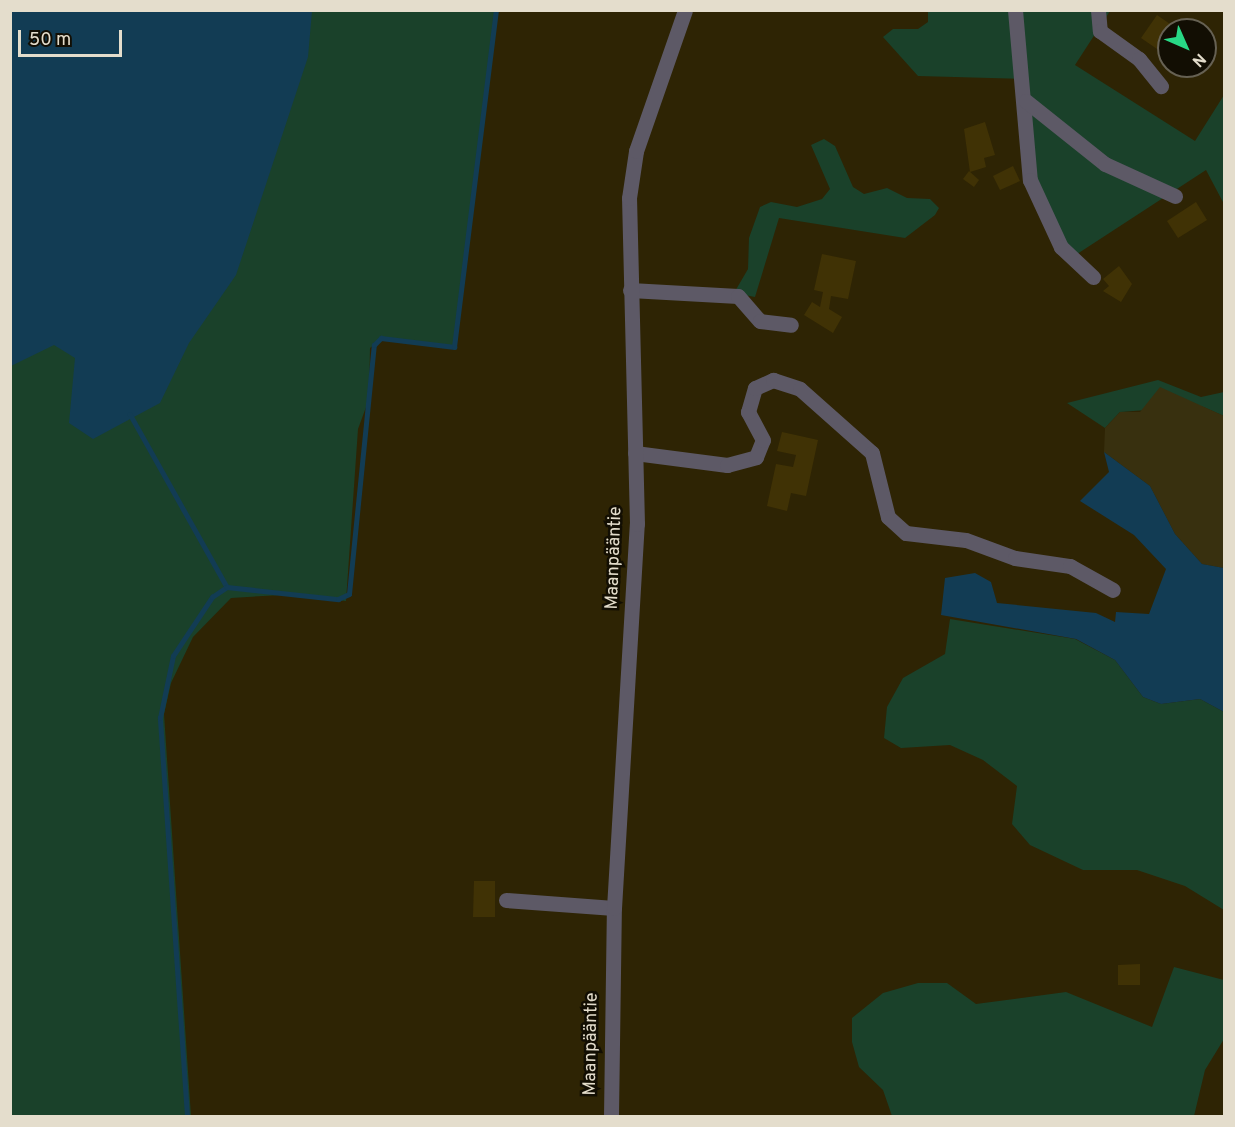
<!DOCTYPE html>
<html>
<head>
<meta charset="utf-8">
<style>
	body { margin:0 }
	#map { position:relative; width:1235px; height:1127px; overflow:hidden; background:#2e2404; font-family:Overpass,sans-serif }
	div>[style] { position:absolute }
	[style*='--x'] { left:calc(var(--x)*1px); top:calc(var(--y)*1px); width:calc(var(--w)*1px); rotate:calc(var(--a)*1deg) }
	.green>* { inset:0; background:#1a412a }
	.sand>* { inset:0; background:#38300f }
	.water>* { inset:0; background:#123c54 }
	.stream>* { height:4.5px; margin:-2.25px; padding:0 2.25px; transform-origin:2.25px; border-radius:2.25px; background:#123c54 }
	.building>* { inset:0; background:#403205 }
	.minor>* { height:15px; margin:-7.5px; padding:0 7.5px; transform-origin:7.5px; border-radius:7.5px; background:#5d5966 }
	span { translate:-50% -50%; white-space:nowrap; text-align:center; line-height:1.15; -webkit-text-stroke:5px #120e03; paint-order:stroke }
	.street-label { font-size:18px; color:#e4ddcc }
	.frame { position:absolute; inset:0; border:12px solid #e4ddcc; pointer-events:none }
	.north { position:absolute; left:1157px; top:18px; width:60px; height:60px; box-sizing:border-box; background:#120e03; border:2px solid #666153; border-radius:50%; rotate:135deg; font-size:16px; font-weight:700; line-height:24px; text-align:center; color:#e4ddcc }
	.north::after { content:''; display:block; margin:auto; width:21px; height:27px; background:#28d885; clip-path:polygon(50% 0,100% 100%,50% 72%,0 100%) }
	.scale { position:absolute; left:18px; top:30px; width:104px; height:27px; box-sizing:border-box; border:3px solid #e4ddcc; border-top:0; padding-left:8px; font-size:18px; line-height:21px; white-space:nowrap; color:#e4ddcc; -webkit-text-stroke:4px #120e03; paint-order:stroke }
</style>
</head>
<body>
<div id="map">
	<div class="green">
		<i style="clip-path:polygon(199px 11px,498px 11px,454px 347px,382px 338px,370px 348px,369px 399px,358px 429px,346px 601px,281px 595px,231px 598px,193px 637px,171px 683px,164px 714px,191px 1116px,11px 1116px,11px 274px)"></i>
		<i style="clip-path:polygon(928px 11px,1110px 11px,1075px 65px,1195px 141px,1224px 95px,1224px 204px,1206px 170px,1071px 258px,1030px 180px,1024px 79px,918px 76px,883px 37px,893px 29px,918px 29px,928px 22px)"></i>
		<i style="clip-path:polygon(824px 139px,835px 146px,853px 187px,864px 194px,887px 188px,907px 198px,930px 199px,939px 208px,935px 215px,905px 238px,779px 218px,755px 297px,734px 293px,748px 269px,749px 238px,760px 207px,771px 202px,797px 207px,822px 199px,830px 189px,811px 145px)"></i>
		<i style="clip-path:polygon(1158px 380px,1201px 397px,1224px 392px,1224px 416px,1201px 406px,1120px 412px,1105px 428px,1067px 403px)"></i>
		<i style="clip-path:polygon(950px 619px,1075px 639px,1115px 660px,1143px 697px,1161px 704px,1200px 699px,1224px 712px,1224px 910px,1185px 886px,1137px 870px,1083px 870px,1030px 845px,1012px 824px,1017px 786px,983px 760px,950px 745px,901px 748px,884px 738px,887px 707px,903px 678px,945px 654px)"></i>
		<i style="clip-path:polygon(1174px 967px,1224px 980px,1224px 1039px,1205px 1070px,1194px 1116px,892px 1116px,883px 1090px,859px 1067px,852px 1042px,852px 1018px,883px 993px,918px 983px,947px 983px,976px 1004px,1066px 992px,1152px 1027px)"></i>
	</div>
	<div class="sand">
		<i style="clip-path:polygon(1160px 387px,1224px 416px,1224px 568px,1202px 564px,1175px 534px,1150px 486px,1104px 452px,1105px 428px,1120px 412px,1140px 412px)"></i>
	</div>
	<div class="water">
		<i style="clip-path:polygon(11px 10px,312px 11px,308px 57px,236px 275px,189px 343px,160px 403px,93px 439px,69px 423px,75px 358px,54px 345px,11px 366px)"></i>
		<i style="clip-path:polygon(1104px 452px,1150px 486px,1175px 534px,1202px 564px,1224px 568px,1224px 712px,1200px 699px,1161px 704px,1143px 697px,1115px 660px,1076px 639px,941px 615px,945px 578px,975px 573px,991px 582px,997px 603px,1096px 613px,1115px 622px,1116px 612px,1149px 614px,1166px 569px,1134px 535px,1080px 501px,1109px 472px)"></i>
	</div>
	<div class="stream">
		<i style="--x:130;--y:414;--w:198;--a:60.7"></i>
		<i style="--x:187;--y:1116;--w:399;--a:-93.9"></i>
		<i style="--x:160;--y:718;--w:63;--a:-78.2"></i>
		<i style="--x:173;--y:656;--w:71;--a:-56.5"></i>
		<i style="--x:212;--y:597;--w:18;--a:-34"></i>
		<i style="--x:227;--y:587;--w:112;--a:6.2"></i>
		<i style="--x:338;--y:599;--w:12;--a:-24"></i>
		<i style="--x:349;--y:594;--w:250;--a:-84.3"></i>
		<i style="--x:374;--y:345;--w:10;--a:-45"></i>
		<i style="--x:381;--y:338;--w:74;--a:7"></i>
		<i style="--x:454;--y:347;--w:340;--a:-82.9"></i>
	</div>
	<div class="building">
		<i style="clip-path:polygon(1157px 15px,1173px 26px,1169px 48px,1161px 43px,1157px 49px,1141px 38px)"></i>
		<i style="clip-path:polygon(985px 122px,995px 155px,984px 158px,986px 167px,970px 172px,964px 129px)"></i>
		<i style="clip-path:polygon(1013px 166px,1020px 181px,1000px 190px,993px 176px)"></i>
		<i style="clip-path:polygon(969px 171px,979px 180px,974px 187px,963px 179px)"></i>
		<i style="clip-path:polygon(1196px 202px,1207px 220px,1178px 238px,1167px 221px)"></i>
		<i style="clip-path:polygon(822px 254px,856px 261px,848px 299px,831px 296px,829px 309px,842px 317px,833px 333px,804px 315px,812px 302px,820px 307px,823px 292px,814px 290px)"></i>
		<i style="clip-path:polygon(1119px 266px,1132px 284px,1121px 302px,1103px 291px,1109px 286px,1103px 279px)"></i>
		<i style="clip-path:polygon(782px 432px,818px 440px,806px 496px,791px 493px,787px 511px,767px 506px,776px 464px,793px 467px,796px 455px,777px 451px)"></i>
		<i style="clip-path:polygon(474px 881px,495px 881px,495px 917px,473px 917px)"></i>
		<i style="clip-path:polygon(1140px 964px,1140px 985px,1118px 985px,1118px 965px)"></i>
	</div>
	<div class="minor">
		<i style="--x:1015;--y:10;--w:171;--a:85"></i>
		<i style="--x:1030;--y:180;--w:74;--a:65.2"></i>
		<i style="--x:1061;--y:247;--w:44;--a:43.2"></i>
		<i style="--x:1098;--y:10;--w:21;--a:85"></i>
		<i style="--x:1100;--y:31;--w:48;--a:35.7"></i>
		<i style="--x:1139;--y:59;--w:35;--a:51"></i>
		<i style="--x:1026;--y:101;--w:101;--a:38.6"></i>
		<i style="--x:1105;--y:164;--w:77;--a:24.6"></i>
		<i style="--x:630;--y:290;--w:108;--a:3.2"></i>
		<i style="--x:738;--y:296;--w:33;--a:49"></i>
		<i style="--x:760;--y:321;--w:31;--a:7"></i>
		<i style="--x:635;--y:453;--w:93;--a:7.4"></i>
		<i style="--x:727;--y:465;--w:30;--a:-15"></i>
		<i style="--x:756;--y:457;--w:18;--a:-68"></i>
		<i style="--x:763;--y:440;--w:32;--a:-118"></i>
		<i style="--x:748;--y:412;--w:25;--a:-74"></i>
		<i style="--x:755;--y:388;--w:20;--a:-24"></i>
		<i style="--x:773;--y:380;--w:28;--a:18"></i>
		<i style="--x:800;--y:389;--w:96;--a:41.6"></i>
		<i style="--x:872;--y:453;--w:66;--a:76"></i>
		<i style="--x:888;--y:517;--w:24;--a:42"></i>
		<i style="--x:906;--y:533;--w:60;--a:6.7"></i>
		<i style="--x:966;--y:540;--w:52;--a:20.2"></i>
		<i style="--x:1015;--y:558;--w:56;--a:8.3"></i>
		<i style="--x:1070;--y:566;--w:49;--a:29.2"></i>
		<i style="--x:506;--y:900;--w:108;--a:4.2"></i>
		<i style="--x:611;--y:1116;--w:208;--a:-89.2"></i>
		<i style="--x:614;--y:908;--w:385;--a:-86.6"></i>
		<i style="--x:637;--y:524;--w:326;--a:-91.4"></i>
		<i style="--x:629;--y:198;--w:48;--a:-81.5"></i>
		<i style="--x:636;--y:151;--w:149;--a:-70.8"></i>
	</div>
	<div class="street-label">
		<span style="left:615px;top:558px;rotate:-88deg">Maanpääntie</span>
		<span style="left:592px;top:1044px;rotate:-89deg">Maanpääntie</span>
	</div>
	<div class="frame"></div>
	<div class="north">N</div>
	<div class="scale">50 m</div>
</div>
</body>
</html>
